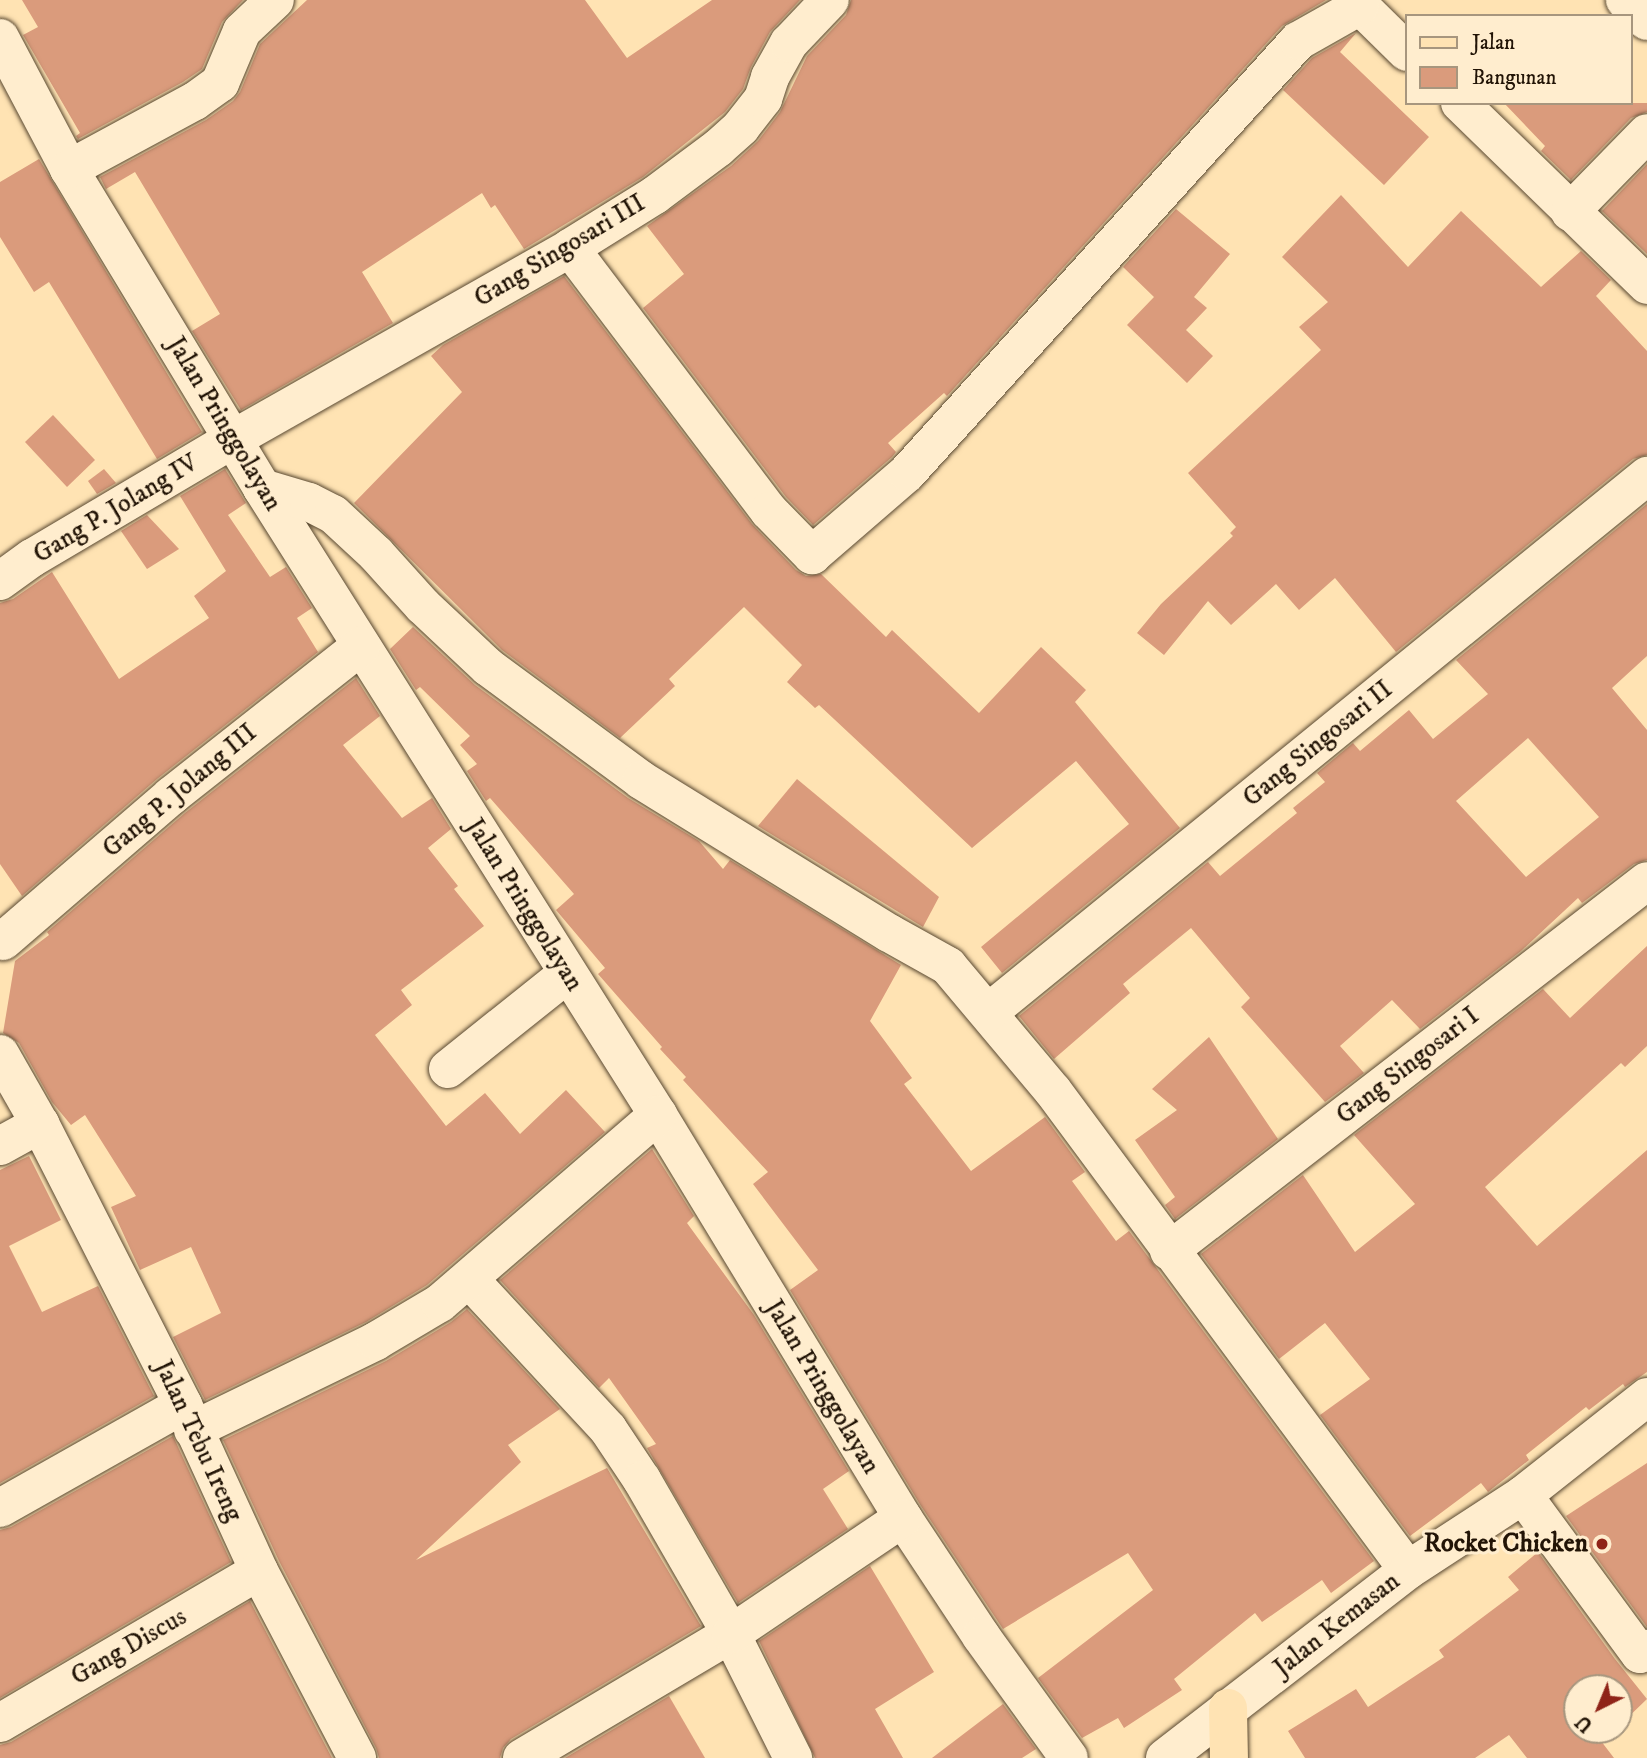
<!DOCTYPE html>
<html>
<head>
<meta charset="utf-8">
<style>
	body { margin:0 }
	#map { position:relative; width:1647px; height:1758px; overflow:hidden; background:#ffe3b3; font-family:"IM FELL DW Pica",serif }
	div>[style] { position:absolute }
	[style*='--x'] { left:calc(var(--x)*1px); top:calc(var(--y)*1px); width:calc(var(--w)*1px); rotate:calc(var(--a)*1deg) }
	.building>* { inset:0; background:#da9b7c }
	.roads { filter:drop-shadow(0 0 2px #594831) drop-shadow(0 0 2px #594831) }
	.minor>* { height:38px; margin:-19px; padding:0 19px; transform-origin:19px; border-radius:19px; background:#ffedce }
	.major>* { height:38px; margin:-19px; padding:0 19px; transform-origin:19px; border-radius:19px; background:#ffe3b3 }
	.dots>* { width:19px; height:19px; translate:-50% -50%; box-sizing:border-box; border:4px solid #ffedce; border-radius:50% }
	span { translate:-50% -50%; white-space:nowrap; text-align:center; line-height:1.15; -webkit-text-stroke:6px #ffedce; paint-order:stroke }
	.street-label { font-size:26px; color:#221406 }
	.poi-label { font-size:26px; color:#221406; font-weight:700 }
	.right { translate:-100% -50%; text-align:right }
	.legend { position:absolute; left:1405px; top:14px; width:228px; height:91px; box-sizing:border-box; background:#ffedce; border:2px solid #a7967e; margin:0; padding:9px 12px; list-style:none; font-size:21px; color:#221406 }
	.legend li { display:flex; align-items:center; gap:14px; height:35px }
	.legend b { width:35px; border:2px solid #a7967e }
	.north { position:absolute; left:1563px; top:1674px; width:70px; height:70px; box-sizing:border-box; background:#ffedce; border:2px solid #a7967e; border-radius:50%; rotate:223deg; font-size:19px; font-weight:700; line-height:28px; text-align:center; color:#221406 }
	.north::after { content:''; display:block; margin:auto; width:24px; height:32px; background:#8f2418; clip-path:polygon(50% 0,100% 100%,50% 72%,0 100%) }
</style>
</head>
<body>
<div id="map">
	<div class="building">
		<i style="clip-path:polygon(22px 0,243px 0,222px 22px,202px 69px,183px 82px,78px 139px,76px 136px,80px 133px,23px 35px,38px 27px)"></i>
		<i style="clip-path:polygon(307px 0,585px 0,627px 58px,712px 0,800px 0,770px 32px,751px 67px,743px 89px,725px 112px,643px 177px,524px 249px,495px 205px,491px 208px,482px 193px,362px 272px,393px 323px,241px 410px,192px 331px,220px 314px,135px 172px,106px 189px,100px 177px,206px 120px,233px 101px,240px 92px,260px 44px)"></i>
		<i style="clip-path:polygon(851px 0,1326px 0,1282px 26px,947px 396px,944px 393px,888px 443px,896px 452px,892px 457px,813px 525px,786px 497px,643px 308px,684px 274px,647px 226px,731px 166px,758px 141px,780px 112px,807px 56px,846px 15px)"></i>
		<i style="clip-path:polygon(1356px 33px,1340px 52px,1429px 137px,1384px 185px,1283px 90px,1312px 58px)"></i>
		<i style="clip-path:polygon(1504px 103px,1647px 103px,1647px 112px,1631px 118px,1571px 180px,1541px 151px,1545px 146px)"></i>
		<i style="clip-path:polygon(39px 159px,202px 432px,157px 459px,49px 282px,34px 292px,0 237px,0 182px)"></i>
		<i style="clip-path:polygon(1647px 164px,1647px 254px,1602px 211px)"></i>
		<i style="clip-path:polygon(1341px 195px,1408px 267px,1461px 211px,1541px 287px,1581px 251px,1611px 280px,1596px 296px,1647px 351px,1647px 455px,1633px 459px,1396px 652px,1335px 578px,1299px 610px,1276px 584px,1231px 625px,1208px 601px,1164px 655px,1137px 633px,1161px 604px,1233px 536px,1230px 533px,1236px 527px,1188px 473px,1321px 350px,1299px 327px,1328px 302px,1282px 257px)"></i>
		<i style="clip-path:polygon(1176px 209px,1230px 254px,1194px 297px,1207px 308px,1186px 330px,1213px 356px,1187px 383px,1127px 325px,1154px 297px,1123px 267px)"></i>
		<i style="clip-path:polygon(564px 276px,752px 524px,796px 570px,806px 576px,821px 574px,886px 637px,892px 630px,979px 713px,1041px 647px,1086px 690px,1075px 702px,1180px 828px,1002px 973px,981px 947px,1129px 824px,1076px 761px,972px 848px,819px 705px,815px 708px,787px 682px,802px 665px,744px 607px,669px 679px,675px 686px,620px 738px,502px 650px,354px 503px,462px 392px,431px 356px,443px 345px)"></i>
		<i style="clip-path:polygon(53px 415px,95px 460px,67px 487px,25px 442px)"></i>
		<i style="clip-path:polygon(104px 469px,116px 483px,97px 494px,88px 481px)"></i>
		<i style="clip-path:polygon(225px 469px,246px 503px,228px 515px,270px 577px,286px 567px,312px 608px,297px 618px,318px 652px,157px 779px,22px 896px,0 864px,0 603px,13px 599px,52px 572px,119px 679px,209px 618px,194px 596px,226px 571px,180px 496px)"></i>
		<i style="clip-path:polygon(evenodd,1647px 504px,1647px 656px,1612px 688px,1647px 730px,1647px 860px,1634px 864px,1582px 903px,1578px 898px,1521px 951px,1420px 1029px,1392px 1000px,1340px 1046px,1364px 1073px,1325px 1102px,1241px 1007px,1250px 998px,1191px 928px,1123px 984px,1130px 993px,1054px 1059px,1019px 1016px,1208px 862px,1220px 876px,1297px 813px,1293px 808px,1325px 782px,1317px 773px,1353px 743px,1360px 751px,1409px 710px,1433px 739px,1488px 694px,1456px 660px,1647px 504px,1528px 738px,1599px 817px,1526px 877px,1456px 801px,1528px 738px)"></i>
		<i style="clip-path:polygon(147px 515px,179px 549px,147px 569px,121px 531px)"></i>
		<i style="clip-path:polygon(413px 627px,475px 685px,628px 798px,699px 841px,723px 869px,730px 860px,901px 965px,870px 1021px,912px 1078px,904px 1084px,971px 1171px,1045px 1117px,1085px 1172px,1072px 1181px,1116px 1241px,1129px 1231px,1374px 1561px,1331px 1593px,1322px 1580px,1262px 1622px,1255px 1613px,1174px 1679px,1182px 1690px,1124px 1728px,1118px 1718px,1082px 1738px,1038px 1678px,1153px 1590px,1128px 1553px,1003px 1629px,921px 1506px,790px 1290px,818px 1270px,753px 1184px,768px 1172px,683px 1080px,686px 1077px,660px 1049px,662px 1047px,598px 974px,605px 968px,556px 910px,574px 894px,490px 798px,486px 801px,467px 771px,477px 764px,460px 745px,470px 736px,420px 687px,416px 690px,390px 649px)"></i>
		<i style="clip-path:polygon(356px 678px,380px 716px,343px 745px,402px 818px,432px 798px,451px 829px,428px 848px,458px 886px,454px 889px,484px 926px,401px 990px,412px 1005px,375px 1035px,446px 1126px,485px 1093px,520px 1134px,566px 1090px,605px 1132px,427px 1285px,366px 1322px,205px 1400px,173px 1337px,221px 1313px,191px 1247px,140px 1270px,111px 1207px,136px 1196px,85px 1115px,71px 1125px,52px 1102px,19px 1043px,3px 1033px,15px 961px,49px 935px,47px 932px,185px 813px)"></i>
		<i style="clip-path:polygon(797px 779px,939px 897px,923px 927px,758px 826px)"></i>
		<i style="clip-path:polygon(1647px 946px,1647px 1046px,1625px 1067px,1621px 1063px,1485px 1187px,1537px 1246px,1647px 1150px,1647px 1372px,1625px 1387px,1623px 1384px,1589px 1410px,1586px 1407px,1526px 1455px,1529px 1460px,1493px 1488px,1488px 1492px,1481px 1483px,1410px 1536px,1320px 1415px,1370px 1379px,1325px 1323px,1279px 1359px,1201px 1254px,1303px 1175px,1355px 1252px,1415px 1204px,1354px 1135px,1543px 989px,1570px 1018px)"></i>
		<i style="clip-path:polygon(1209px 1037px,1278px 1139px,1175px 1219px,1165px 1205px,1175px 1197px,1135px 1140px,1177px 1110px,1152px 1089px)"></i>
		<i style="clip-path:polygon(652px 1149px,694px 1216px,687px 1223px,754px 1315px,849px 1471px,823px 1489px,848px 1529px,738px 1603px,647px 1448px,656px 1444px,609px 1378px,599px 1388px,500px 1280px)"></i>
		<i style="clip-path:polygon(29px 1156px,61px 1220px,9px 1246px,42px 1312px,98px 1286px,154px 1396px,0 1483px,0 1170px)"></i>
		<i style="clip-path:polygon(467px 1309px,560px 1409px,508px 1445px,521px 1462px,416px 1560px,607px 1468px,701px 1626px,511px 1739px,503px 1748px,500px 1758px,379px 1758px,376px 1748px,279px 1561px,223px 1440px,386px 1361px,451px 1322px)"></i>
		<i style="clip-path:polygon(173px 1436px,231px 1562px,0 1698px,0 1530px,11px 1527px)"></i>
		<i style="clip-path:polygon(1647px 1463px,1647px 1627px,1566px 1516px)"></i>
		<i style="clip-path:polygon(1538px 1552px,1615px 1659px,1647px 1699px,1619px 1726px,1619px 1688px,1577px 1688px,1577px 1730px,1614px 1730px,1601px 1741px,1614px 1758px,1527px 1758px,1509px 1735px,1475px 1758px,1305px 1758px,1288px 1731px,1356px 1689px,1368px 1707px,1444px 1657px,1439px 1650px,1519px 1590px,1508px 1577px)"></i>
		<i style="clip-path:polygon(870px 1566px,934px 1672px,875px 1709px,903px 1758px,815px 1758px,759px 1641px)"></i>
		<i style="clip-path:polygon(250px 1601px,332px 1758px,0 1758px,0 1745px,11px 1742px)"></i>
		<i style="clip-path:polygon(669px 1696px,705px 1758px,565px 1758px)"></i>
		<i style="clip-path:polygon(1003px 1704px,1036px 1749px,1022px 1758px,932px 1758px)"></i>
	</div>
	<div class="roads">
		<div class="minor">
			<i style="--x:1354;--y:0;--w:74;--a:44.5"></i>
			<i style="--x:1625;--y:0;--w:30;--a:44"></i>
			<i style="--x:0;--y:38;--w:148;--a:62.2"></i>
			<i style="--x:69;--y:169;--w:373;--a:58.8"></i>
			<i style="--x:262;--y:488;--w:742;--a:57.72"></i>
			<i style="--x:658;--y:1115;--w:472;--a:58.7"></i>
			<i style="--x:903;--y:1518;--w:141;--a:56.5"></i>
			<i style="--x:981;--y:1636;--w:150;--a:54.2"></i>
			<i style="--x:1460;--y:103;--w:261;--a:44.2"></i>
			<i style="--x:69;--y:169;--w:143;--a:-28.4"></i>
			<i style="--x:195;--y:101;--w:31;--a:-36"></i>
			<i style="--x:220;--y:83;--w:56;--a:-67.1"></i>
			<i style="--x:242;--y:31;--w:45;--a:-43.2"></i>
			<i style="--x:1570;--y:212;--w:110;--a:-45.7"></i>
			<i style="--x:570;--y:248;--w:330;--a:52.9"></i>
			<i style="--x:769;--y:511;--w:62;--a:45.7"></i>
			<i style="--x:812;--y:555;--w:125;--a:-40.8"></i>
			<i style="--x:907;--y:473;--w:583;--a:-47.85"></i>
			<i style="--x:1298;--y:41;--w:71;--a:-29.4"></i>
			<i style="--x:262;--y:488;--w:49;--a:16.6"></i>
			<i style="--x:309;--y:502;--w:27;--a:27"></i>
			<i style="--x:333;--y:514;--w:59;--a:42.9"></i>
			<i style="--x:376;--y:554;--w:70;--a:47.9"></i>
			<i style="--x:423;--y:606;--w:89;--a:43.2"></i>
			<i style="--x:488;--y:667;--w:190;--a:36.4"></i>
			<i style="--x:641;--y:780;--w:291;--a:31.7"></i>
			<i style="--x:889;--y:933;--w:68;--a:29.2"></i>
			<i style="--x:948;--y:966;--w:163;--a:50"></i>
			<i style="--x:1053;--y:1091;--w:596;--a:53.46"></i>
			<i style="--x:0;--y:581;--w:39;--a:-36"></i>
			<i style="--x:32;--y:558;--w:234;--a:-30.6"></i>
			<i style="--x:233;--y:439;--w:387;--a:-29.5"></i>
			<i style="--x:570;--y:248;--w:100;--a:-31.9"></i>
			<i style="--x:655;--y:195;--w:79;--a:-36.7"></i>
			<i style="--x:718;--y:148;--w:31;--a:-42"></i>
			<i style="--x:741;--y:127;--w:36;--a:-52"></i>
			<i style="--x:763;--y:99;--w:23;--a:-72"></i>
			<i style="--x:770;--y:77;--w:39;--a:-61"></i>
			<i style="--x:789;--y:43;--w:59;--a:-46.4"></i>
			<i style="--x:3;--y:941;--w:222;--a:-40.8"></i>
			<i style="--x:171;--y:796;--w:242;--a:-38.3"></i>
			<i style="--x:989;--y:1012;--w:849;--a:-39.17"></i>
			<i style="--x:0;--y:1054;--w:81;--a:60.3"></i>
			<i style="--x:40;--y:1124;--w:315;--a:63"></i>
			<i style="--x:183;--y:1405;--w:183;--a:65.4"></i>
			<i style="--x:259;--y:1571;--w:211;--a:62.3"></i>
			<i style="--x:448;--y:1069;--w:152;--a:-38.6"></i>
			<i style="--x:0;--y:1146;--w:46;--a:-28.8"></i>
			<i style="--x:1169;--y:1251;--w:604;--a:-37.74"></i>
			<i style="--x:470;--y:1280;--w:203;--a:47.2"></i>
			<i style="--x:608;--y:1429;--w:61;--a:56.3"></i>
			<i style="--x:642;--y:1480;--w:178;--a:60"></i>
			<i style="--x:731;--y:1634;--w:139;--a:63.4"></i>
			<i style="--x:193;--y:1430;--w:203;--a:-25.9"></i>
			<i style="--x:376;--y:1341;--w:74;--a:-30.7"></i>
			<i style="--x:440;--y:1303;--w:288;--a:-40.8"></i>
			<i style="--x:1523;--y:1495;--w:197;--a:53.7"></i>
			<i style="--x:1640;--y:1654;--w:9;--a:-36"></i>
			<i style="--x:0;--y:1508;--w:210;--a:-29.4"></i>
			<i style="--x:0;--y:1723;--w:300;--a:-30.4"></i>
			<i style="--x:522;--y:1758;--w:243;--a:-30.7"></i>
			<i style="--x:731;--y:1634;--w:207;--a:-34"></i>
			<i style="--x:1165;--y:1758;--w:307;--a:-37.7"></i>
			<i style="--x:1408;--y:1570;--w:137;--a:-33.1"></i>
			<i style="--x:1523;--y:1495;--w:158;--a:-38.3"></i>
		</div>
		<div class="major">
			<i style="--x:1228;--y:1708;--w:50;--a:88.9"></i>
		</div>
	</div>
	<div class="dots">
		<i style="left:1602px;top:1544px;background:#8f2418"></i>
	</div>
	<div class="street-label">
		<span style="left:560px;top:251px;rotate:-31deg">Gang Singosari III</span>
		<span style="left:224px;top:424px;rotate:59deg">Jalan Pringgolayan</span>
		<span style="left:116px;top:509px;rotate:-31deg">Gang P. Jolang IV</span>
		<span style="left:1318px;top:744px;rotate:-39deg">Gang Singosari II</span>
		<span style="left:180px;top:791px;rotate:-40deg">Gang P. Jolang III</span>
		<span style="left:524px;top:905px;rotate:58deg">Jalan Pringgolayan</span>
		<span style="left:1408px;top:1066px;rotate:-38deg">Gang Singosari I</span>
		<span style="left:822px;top:1387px;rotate:59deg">Jalan Pringgolayan</span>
		<span style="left:198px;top:1441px;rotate:65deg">Jalan Tebu Ireng</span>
		<span style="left:1337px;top:1625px;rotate:-38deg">Jalan Kemasan</span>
		<span style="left:129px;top:1647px;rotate:-30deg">Gang Discus</span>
	</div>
	<div class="poi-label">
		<span class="right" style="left:1588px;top:1544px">Rocket Chicken</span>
	</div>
	<ul class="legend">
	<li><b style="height:9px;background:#ffe3b3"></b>Jalan</li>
	<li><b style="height:19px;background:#da9b7c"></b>Bangunan</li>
	</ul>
	<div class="north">U</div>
</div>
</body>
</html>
